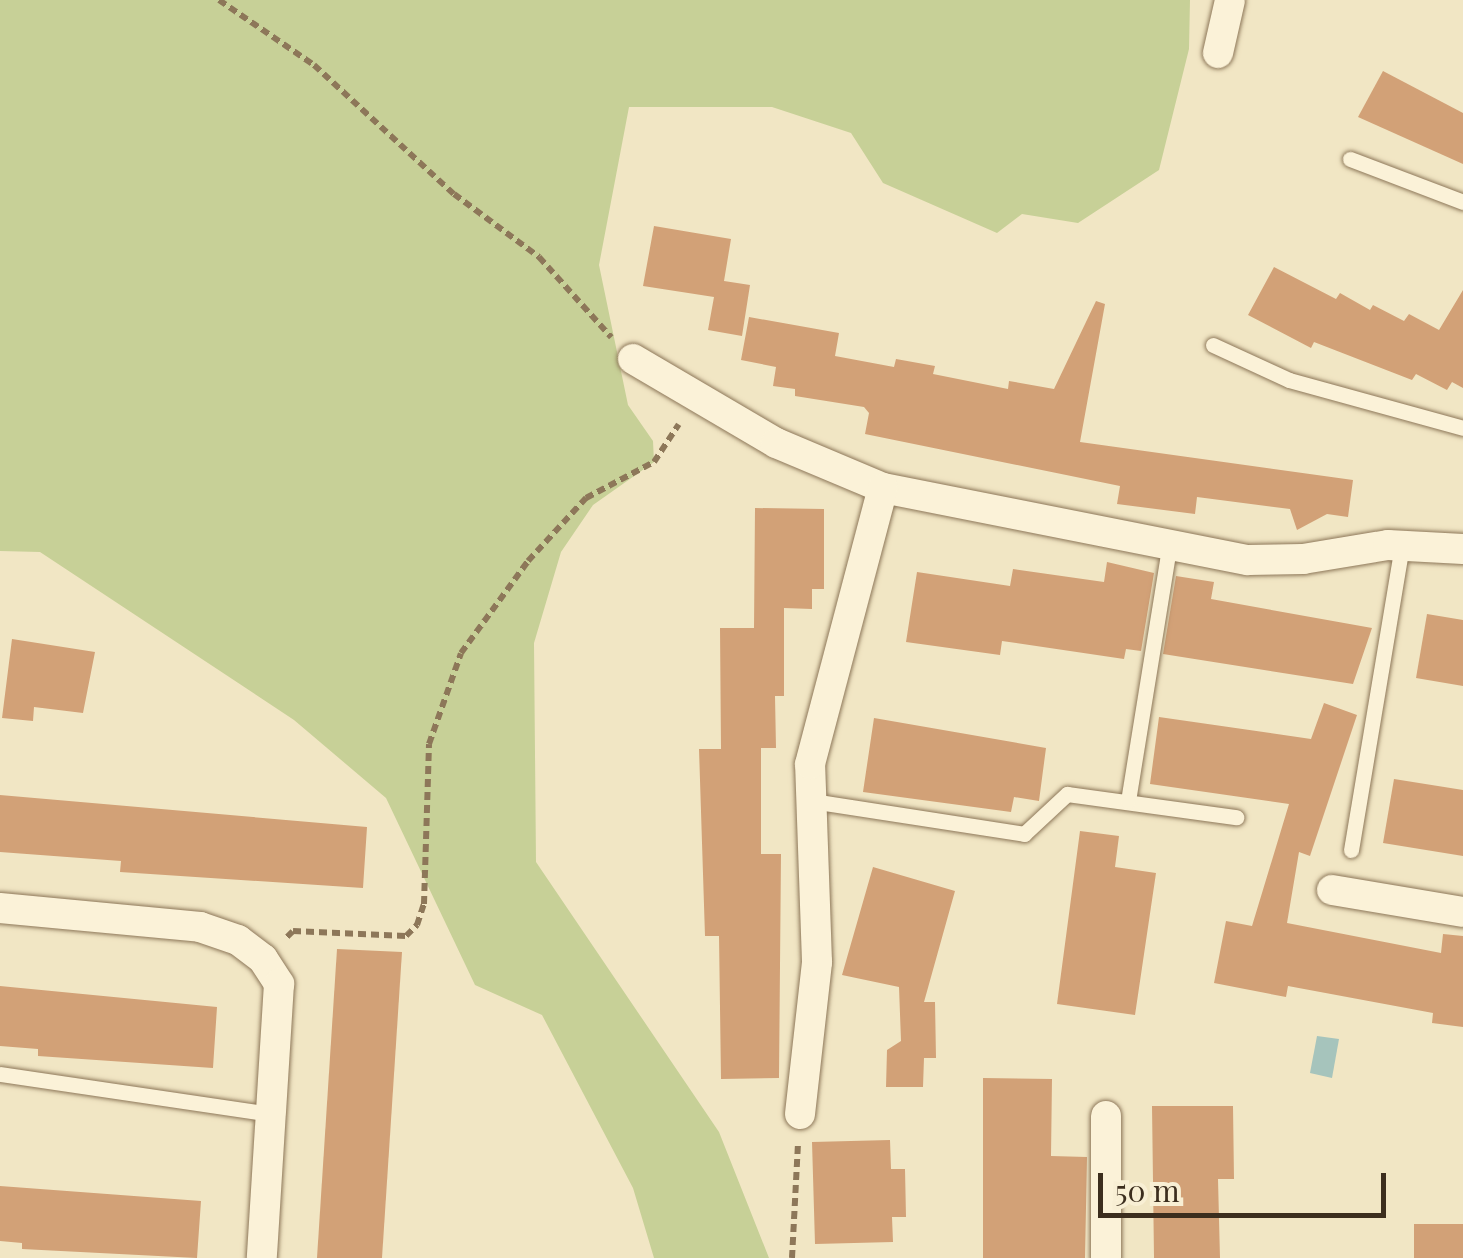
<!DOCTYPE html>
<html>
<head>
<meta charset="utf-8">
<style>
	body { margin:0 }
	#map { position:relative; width:1463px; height:1258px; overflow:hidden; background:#f1e6c4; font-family:"Playfair Display",serif }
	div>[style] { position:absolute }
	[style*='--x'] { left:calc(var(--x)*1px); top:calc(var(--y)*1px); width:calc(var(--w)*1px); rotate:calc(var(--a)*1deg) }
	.green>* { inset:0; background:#c7d097 }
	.water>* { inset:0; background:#a6c4bc }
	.building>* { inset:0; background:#d2a177 }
	.path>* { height:6px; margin-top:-3px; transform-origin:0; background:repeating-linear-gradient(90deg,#8d7759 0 8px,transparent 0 13px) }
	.roads { filter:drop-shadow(0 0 2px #8d7759) drop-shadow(0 0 2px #8d7759) }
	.service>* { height:15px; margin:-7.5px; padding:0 7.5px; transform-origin:7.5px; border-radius:7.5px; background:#fbf2d8 }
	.minor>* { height:30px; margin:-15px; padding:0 15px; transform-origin:15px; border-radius:15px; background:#fbf2d8 }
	span { translate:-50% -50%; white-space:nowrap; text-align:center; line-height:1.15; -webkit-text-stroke:8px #f8efd4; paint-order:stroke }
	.scale { position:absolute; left:1098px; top:1173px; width:288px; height:45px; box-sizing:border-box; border:5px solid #3c2e1e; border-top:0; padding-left:12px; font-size:30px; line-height:35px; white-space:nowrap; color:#3c2e1e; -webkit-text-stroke:8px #f8efd4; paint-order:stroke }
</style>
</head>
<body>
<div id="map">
	<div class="green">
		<i style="clip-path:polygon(0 0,1190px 0,1189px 49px,1159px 170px,1078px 223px,1022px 214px,997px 233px,883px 183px,851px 133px,772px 107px,629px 107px,599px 265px,628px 405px,653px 441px,654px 462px,593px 505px,561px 552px,534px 643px,536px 862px,719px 1132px,769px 1258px,654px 1258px,633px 1188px,542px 1015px,475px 985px,386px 798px,294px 720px,40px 552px,0 551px)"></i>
	</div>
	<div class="water">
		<i style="clip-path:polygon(1317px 1036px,1339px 1039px,1332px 1078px,1310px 1073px)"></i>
	</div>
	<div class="building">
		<i style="clip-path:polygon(1383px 71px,1463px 113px,1463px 164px,1358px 117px)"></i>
		<i style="clip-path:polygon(654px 226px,731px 239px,724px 281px,750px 285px,742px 336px,708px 330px,714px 297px,643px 286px)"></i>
		<i style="clip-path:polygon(1274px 267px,1336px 299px,1340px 293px,1370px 310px,1373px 305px,1404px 321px,1409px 314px,1439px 330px,1463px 290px,1463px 388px,1452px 382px,1447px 390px,1416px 374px,1412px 380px,1314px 342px,1311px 348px,1248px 315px)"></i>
		<i style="clip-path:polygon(1096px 301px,1105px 304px,1080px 442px,1353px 480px,1348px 517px,1327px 514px,1297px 530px,1290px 509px,1197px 497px,1195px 514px,1117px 504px,1120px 486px,865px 434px,869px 413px,864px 407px,795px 396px,795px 389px,773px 386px,776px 367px,741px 360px,749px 317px,839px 333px,835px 356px,894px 367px,896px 359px,935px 366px,933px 374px,1008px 389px,1009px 381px,1054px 389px)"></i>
		<i style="clip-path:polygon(755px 508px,824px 509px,824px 589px,812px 589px,812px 609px,784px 608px,784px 696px,775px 696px,776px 748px,761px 748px,761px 854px,781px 854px,779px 1078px,721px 1079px,719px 936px,705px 936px,699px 749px,721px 749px,720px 628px,754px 628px)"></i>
		<i style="clip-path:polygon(1107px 562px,1154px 573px,1141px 651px,1126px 649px,1124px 659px,1002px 641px,1000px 655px,906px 642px,917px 572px,1010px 586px,1013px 569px,1104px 582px)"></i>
		<i style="clip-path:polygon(1176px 576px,1214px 582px,1211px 599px,1372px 628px,1353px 684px,1163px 654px)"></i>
		<i style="clip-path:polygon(1427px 614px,1463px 620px,1463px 686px,1416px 678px)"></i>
		<i style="clip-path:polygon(12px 639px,95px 652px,83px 713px,34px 707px,33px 721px,2px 718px)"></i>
		<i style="clip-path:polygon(1324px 703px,1357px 715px,1310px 856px,1299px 852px,1287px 923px,1441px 953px,1443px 934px,1463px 936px,1463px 1027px,1432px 1023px,1433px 1013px,1288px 986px,1286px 997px,1214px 983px,1226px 921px,1252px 926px,1289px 804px,1150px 784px,1159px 717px,1311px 739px)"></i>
		<i style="clip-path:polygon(874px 718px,1046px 748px,1039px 801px,1014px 797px,1011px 812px,863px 792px)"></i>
		<i style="clip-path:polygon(1394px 779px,1463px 790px,1463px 856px,1383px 843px)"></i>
		<i style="clip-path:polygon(0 795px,367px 827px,363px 888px,120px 872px,121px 861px,0 852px)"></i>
		<i style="clip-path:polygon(1080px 831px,1119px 836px,1115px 867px,1156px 873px,1135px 1015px,1057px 1004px)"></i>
		<i style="clip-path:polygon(873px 867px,955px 891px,924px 1002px,935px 1002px,936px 1058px,924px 1058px,923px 1087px,886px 1087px,887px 1050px,901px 1041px,899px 987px,842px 975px)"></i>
		<i style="clip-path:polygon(337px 949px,402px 952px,382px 1258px,317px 1258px)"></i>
		<i style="clip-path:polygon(0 986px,217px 1007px,213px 1068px,38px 1056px,38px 1049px,0 1046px)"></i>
		<i style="clip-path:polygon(983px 1078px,1052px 1079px,1051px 1156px,1087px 1157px,1085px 1258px,983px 1258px)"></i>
		<i style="clip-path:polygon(1152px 1106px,1233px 1106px,1234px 1179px,1218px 1179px,1220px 1258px,1154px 1258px)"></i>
		<i style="clip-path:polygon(890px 1140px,891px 1169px,905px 1169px,906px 1217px,892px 1217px,893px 1242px,815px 1244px,812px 1142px)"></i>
		<i style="clip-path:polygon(0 1186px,201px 1201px,197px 1258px,22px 1249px,22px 1243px,0 1241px)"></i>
		<i style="clip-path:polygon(1414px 1224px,1463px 1224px,1463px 1258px,1414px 1258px)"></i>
	</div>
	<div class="path">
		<i style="--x:219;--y:0;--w:115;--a:34.4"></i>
		<i style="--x:314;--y:65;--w:190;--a:42.7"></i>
		<i style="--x:454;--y:194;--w:106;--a:36.5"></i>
		<i style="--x:539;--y:257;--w:108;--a:48"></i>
		<i style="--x:287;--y:937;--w:8;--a:-45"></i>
		<i style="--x:293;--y:931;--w:113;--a:2.5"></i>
		<i style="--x:406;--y:936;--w:16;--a:-45"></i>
		<i style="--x:417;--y:925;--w:22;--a:-72"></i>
		<i style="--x:424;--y:904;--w:160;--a:-88.2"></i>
		<i style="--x:429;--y:744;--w:96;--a:-70.6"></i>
		<i style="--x:461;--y:653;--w:114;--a:-53.9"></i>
		<i style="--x:528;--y:561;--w:86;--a:-47.4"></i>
		<i style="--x:586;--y:498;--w:77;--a:-27.9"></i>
		<i style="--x:654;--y:462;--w:45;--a:-56.7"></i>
		<i style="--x:792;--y:1258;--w:114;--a:-87"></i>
	</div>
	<div class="roads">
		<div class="service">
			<i style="--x:1350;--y:159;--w:121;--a:20.8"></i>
			<i style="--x:1213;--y:345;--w:84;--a:24.7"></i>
			<i style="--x:1289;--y:380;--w:180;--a:15.4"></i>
			<i style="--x:812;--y:801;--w:215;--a:8.8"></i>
			<i style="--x:1024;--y:834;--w:59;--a:-42.9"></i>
			<i style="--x:1067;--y:794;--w:171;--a:7.8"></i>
			<i style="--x:1128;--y:801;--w:255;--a:-80.8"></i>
			<i style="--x:1351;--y:850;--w:309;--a:-80.5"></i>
			<i style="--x:0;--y:1074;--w:274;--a:8.4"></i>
		</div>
		<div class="minor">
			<i style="--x:1218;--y:53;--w:54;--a:-77.2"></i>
			<i style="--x:633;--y:359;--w:166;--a:30.4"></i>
			<i style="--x:776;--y:443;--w:116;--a:22.8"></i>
			<i style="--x:883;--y:488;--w:372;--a:11.2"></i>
			<i style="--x:1248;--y:560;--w:55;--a:-1"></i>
			<i style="--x:1303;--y:559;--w:86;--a:-9.4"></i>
			<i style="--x:1388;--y:545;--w:75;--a:3.1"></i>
			<i style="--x:1332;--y:890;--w:133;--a:9.5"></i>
			<i style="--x:0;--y:908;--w:201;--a:5.4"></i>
			<i style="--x:200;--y:927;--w:40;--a:18.9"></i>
			<i style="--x:238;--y:940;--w:31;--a:37"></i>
			<i style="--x:263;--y:959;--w:30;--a:57"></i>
			<i style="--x:279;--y:984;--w:275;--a:93.6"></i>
			<i style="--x:800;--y:1114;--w:153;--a:-83.6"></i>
			<i style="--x:817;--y:962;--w:198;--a:-92"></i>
			<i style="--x:810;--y:764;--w:285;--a:-75.2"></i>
			<i style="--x:1106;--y:1116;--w:142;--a:90"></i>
		</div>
	</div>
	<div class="scale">50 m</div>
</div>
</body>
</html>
